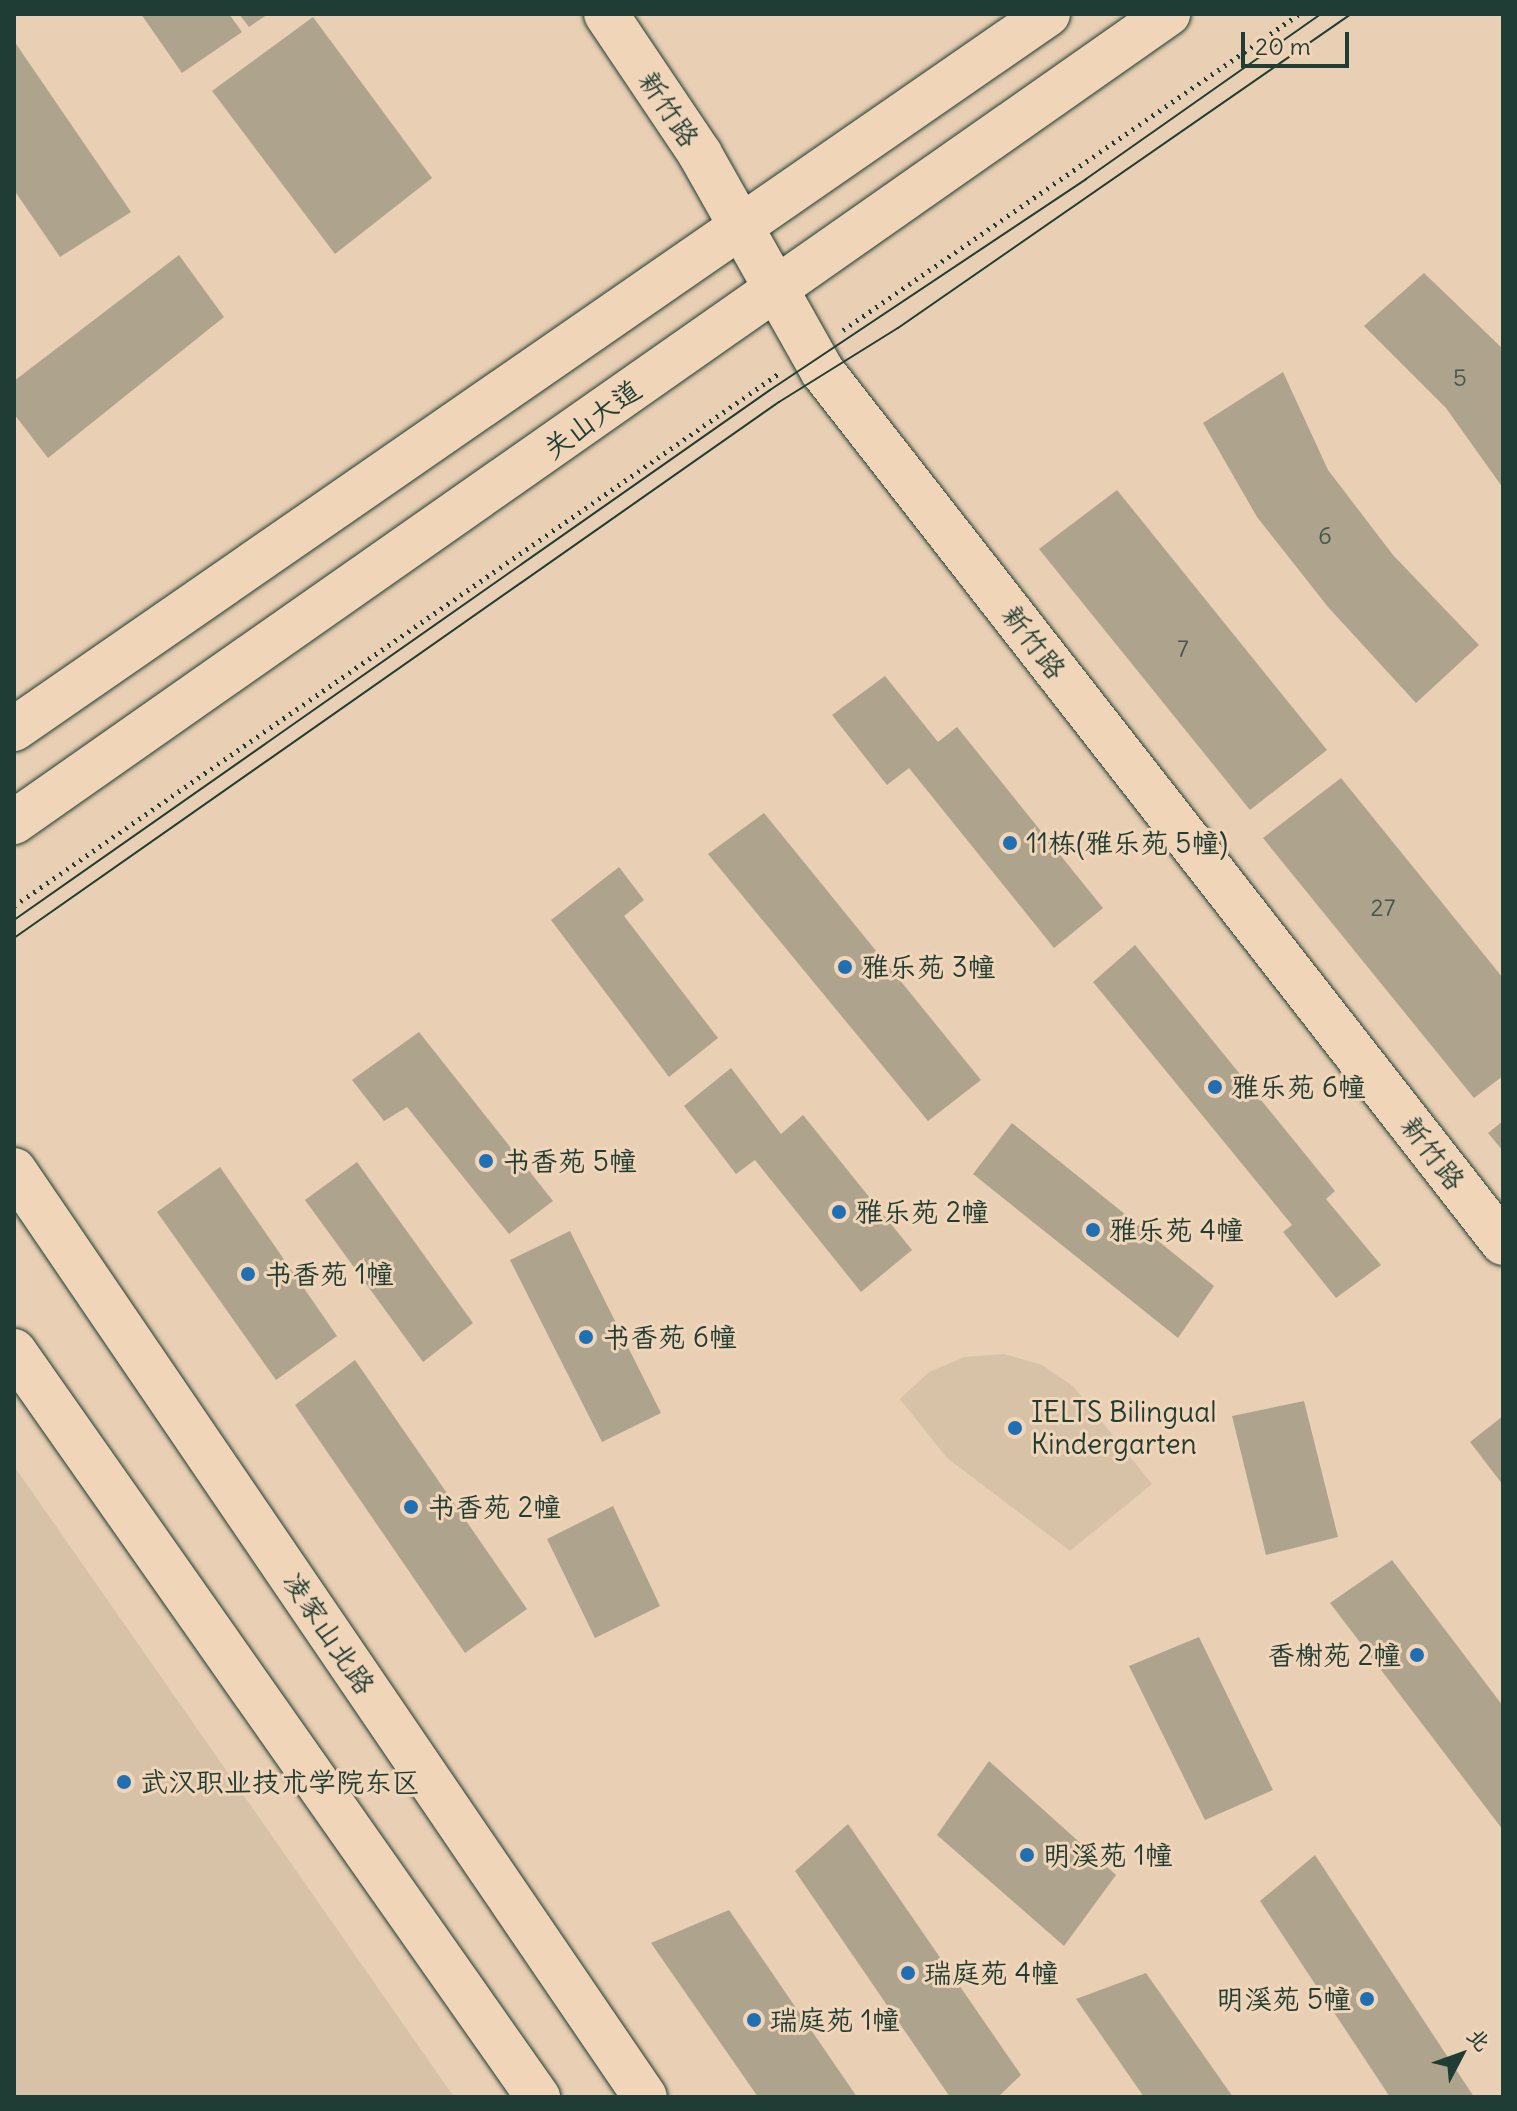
<!DOCTYPE html>
<html>
<head>
<meta charset="utf-8">
<style>
	body { margin:0 }
	#map { position:relative; width:1517px; height:2111px; overflow:hidden; background:#e9cfb3; font-family:Delius,"LXGW WenKai TC",sans-serif }
	div>[style] { position:absolute }
	[style*='--x'] { left:calc(var(--x)*1px); top:calc(var(--y)*1px); width:calc(var(--w)*1px); rotate:calc(var(--a)*1deg) }
	.built>* { inset:0; background:#d7c2a8 }
	.building>* { inset:0; background:#aea48e }
	.path>* { height:5px; margin-top:-2.5px; transform-origin:0; background:repeating-linear-gradient(90deg,#1f3d34 0 2px,transparent 0 8px) }
	.roads { filter:drop-shadow(0 0 2px #1f3d34) drop-shadow(0 0 2px #1f3d34) }
	.secondary>* { height:44px; margin:-22px; padding:0 22px; transform-origin:22px; border-radius:22px; background:#f1d5b8 }
	.primary>* { height:44px; margin:-22px; padding:0 22px; transform-origin:22px; border-radius:22px; background:#f1d5b8 }
	.tram>* { height:2px; margin:-1px; padding:0 1px; transform-origin:1px; border-radius:1px; background:#1f3d34 }
	.dots>* { width:22px; height:22px; translate:-50% -50%; box-sizing:border-box; border:4px solid #f1d5b8; border-radius:50% }
	span { translate:-50% -50%; white-space:nowrap; text-align:center; line-height:1.15; -webkit-text-stroke:6px #f1d5b8; paint-order:stroke }
	.number-label { font-size:24px; color:#43574a }
	.number-label span { -webkit-text-stroke-width:0 }
	.street-label { font-size:28px; color:#1f3d34 }
	.poi-label { font-size:28px; color:#1f3d34 }
	.left { translate:0 -50%; text-align:left }
	.right { translate:-100% -50%; text-align:right }
	.frame { position:absolute; inset:0; border:16px solid #1f3d34; pointer-events:none }
	.north { position:absolute; left:1421px; top:2015px; width:80px; height:80px; -webkit-text-stroke:6px #f1d5b8; paint-order:stroke; rotate:49deg; font-size:22px; font-weight:700; line-height:32px; text-align:center; color:#1f3d34 }
	.north::after { content:''; display:block; margin:auto; width:28px; height:36px; background:#1f3d34; clip-path:polygon(50% 0,100% 100%,50% 72%,0 100%) }
	.scale { position:absolute; left:1241px; top:32px; width:108px; height:36px; box-sizing:border-box; border:4px solid #1f3d34; border-top:0; padding-left:10px; font-size:24px; line-height:28px; white-space:nowrap; color:#1f3d34; -webkit-text-stroke:6px #f1d5b8; paint-order:stroke }
</style>
</head>
<body>
<div id="map">
	<div class="built">
		<i style="clip-path:polygon(1004px 1354px,1042px 1365px,1074px 1387px,1152px 1484px,1070px 1551px,947px 1458px,900px 1399px,929px 1372px,965px 1357px)"></i>
		<i style="clip-path:polygon(14px 1466px,454px 2097px,14px 2097px)"></i>
	</div>
	<div class="building">
		<i style="clip-path:polygon(141px 14px,229px 14px,242px 32px,182px 73px)"></i>
		<i style="clip-path:polygon(239px 14px,268px 14px,249px 27px)"></i>
		<i style="clip-path:polygon(313px 17px,432px 178px,335px 254px,212px 91px)"></i>
		<i style="clip-path:polygon(14px 41px,131px 212px,60px 257px,14px 190px)"></i>
		<i style="clip-path:polygon(179px 255px,224px 317px,48px 458px,14px 414px,14px 381px)"></i>
		<i style="clip-path:polygon(1424px 273px,1503px 349px,1503px 488px,1446px 408px,1364px 326px)"></i>
		<i style="clip-path:polygon(1283px 372px,1328px 470px,1393px 555px,1479px 645px,1416px 703px,1328px 607px,1257px 517px,1203px 423px)"></i>
		<i style="clip-path:polygon(1117px 490px,1327px 750px,1250px 810px,1039px 549px)"></i>
		<i style="clip-path:polygon(885px 676px,938px 742px,957px 727px,1103px 908px,1054px 948px,909px 768px,887px 785px,832px 715px)"></i>
		<i style="clip-path:polygon(1341px 778px,1503px 978px,1503px 1076px,1474px 1098px,1263px 838px)"></i>
		<i style="clip-path:polygon(764px 813px,981px 1080px,928px 1121px,708px 854px)"></i>
		<i style="clip-path:polygon(619px 867px,644px 900px,624px 916px,718px 1038px,669px 1077px,551px 920px)"></i>
		<i style="clip-path:polygon(1135px 945px,1335px 1191px,1326px 1199px,1381px 1265px,1336px 1298px,1283px 1232px,1292px 1225px,1093px 982px)"></i>
		<i style="clip-path:polygon(419px 1032px,553px 1201px,509px 1234px,407px 1107px,384px 1121px,352px 1080px)"></i>
		<i style="clip-path:polygon(731px 1068px,781px 1134px,803px 1115px,912px 1250px,861px 1292px,755px 1160px,736px 1174px,684px 1106px)"></i>
		<i style="clip-path:polygon(1503px 1121px,1503px 1151px,1488px 1133px)"></i>
		<i style="clip-path:polygon(1012px 1123px,1214px 1286px,1178px 1338px,973px 1174px)"></i>
		<i style="clip-path:polygon(357px 1162px,473px 1323px,423px 1362px,305px 1200px)"></i>
		<i style="clip-path:polygon(220px 1167px,337px 1336px,276px 1380px,157px 1212px)"></i>
		<i style="clip-path:polygon(570px 1231px,661px 1413px,602px 1442px,510px 1260px)"></i>
		<i style="clip-path:polygon(355px 1360px,527px 1609px,465px 1653px,295px 1405px)"></i>
		<i style="clip-path:polygon(1304px 1401px,1338px 1537px,1266px 1555px,1232px 1416px)"></i>
		<i style="clip-path:polygon(1503px 1416px,1503px 1485px,1470px 1442px)"></i>
		<i style="clip-path:polygon(613px 1506px,660px 1606px,595px 1638px,547px 1539px)"></i>
		<i style="clip-path:polygon(1392px 1560px,1503px 1706px,1503px 1830px,1330px 1603px)"></i>
		<i style="clip-path:polygon(1199px 1637px,1273px 1790px,1205px 1820px,1129px 1666px)"></i>
		<i style="clip-path:polygon(989px 1761px,1116px 1875px,1064px 1946px,937px 1835px)"></i>
		<i style="clip-path:polygon(848px 1824px,1021px 2075px,998px 2097px,950px 2097px,795px 1871px)"></i>
		<i style="clip-path:polygon(1315px 1855px,1474px 2097px,1390px 2097px,1260px 1901px)"></i>
		<i style="clip-path:polygon(729px 1910px,857px 2097px,758px 2097px,651px 1943px)"></i>
		<i style="clip-path:polygon(1146px 1973px,1233px 2097px,1144px 2097px,1076px 1999px)"></i>
	</div>
	<div class="path">
		<i style="--x:843;--y:330;--w:555;--a:-34.72"></i>
		<i style="--x:14;--y:906;--w:931;--a:-34.85"></i>
	</div>
	<div class="roads">
		<div class="secondary">
			<i style="--x:606;--y:14;--w:169;--a:56.1"></i>
			<i style="--x:700;--y:154;--w:250;--a:60.6"></i>
			<i style="--x:823;--y:372;--w:1105;--a:52.02"></i>
			<i style="--x:14;--y:1170;--w:1121;--a:55.76"></i>
			<i style="--x:14;--y:1351;--w:912;--a:54.92"></i>
		</div>
		<div class="primary">
			<i style="--x:14;--y:729;--w:1257;--a:-34.66"></i>
			<i style="--x:14;--y:822;--w:1409;--a:-35"></i>
		</div>
	</div>
	<div class="tram">
		<i style="--x:14;--y:920;--w:923;--a:-35.03"></i>
		<i style="--x:770;--y:390;--w:380;--a:-33.7"></i>
		<i style="--x:1086;--y:179;--w:287;--a:-35.1"></i>
		<i style="--x:14;--y:938;--w:934;--a:-35.02"></i>
		<i style="--x:779;--y:402;--w:140;--a:-31.9"></i>
		<i style="--x:898;--y:328;--w:551;--a:-34.73"></i>
	</div>
	<div class="dots">
		<i style="left:1010px;top:843px;background:#1f6fb2"></i>
		<i style="left:845px;top:967px;background:#1f6fb2"></i>
		<i style="left:1215px;top:1087px;background:#1f6fb2"></i>
		<i style="left:486px;top:1161px;background:#1f6fb2"></i>
		<i style="left:839px;top:1212px;background:#1f6fb2"></i>
		<i style="left:1093px;top:1230px;background:#1f6fb2"></i>
		<i style="left:248px;top:1274px;background:#1f6fb2"></i>
		<i style="left:586px;top:1337px;background:#1f6fb2"></i>
		<i style="left:1015px;top:1428px;background:#1f6fb2"></i>
		<i style="left:411px;top:1507px;background:#1f6fb2"></i>
		<i style="left:1417px;top:1655px;background:#1f6fb2"></i>
		<i style="left:124px;top:1782px;background:#1f6fb2"></i>
		<i style="left:1027px;top:1855px;background:#1f6fb2"></i>
		<i style="left:908px;top:1973px;background:#1f6fb2"></i>
		<i style="left:1367px;top:1999px;background:#1f6fb2"></i>
		<i style="left:754px;top:2020px;background:#1f6fb2"></i>
	</div>
	<div class="number-label">
		<span style="left:1460px;top:378px">5</span>
		<span style="left:1325px;top:536px">6</span>
		<span style="left:1183px;top:649px">7</span>
		<span style="left:1383px;top:908px">27</span>
	</div>
	<div class="street-label">
		<span style="left:669px;top:109px;rotate:56deg">新竹路</span>
		<span style="left:592px;top:419px;rotate:-36deg">关山大道</span>
		<span style="left:1034px;top:642px;rotate:52deg">新竹路</span>
		<span style="left:1433px;top:1153px;rotate:52deg">新竹路</span>
		<span style="left:329px;top:1633px;rotate:56deg">凌家山北路</span>
	</div>
	<div class="poi-label">
		<span class="left" style="left:1026px;top:843px">11栋(雅乐苑 5幢)</span>
		<span class="left" style="left:861px;top:967px">雅乐苑 3幢</span>
		<span class="left" style="left:1231px;top:1087px">雅乐苑 6幢</span>
		<span class="left" style="left:502px;top:1161px">书香苑 5幢</span>
		<span class="left" style="left:855px;top:1212px">雅乐苑 2幢</span>
		<span class="left" style="left:1109px;top:1230px">雅乐苑 4幢</span>
		<span class="left" style="left:264px;top:1274px">书香苑 1幢</span>
		<span class="left" style="left:602px;top:1337px">书香苑 6幢</span>
		<span class="left" style="left:1031px;top:1428px">IELTS Bilingual<br>Kindergarten</span>
		<span class="left" style="left:427px;top:1507px">书香苑 2幢</span>
		<span class="right" style="left:1401px;top:1655px">香榭苑 2幢</span>
		<span class="left" style="left:140px;top:1782px">武汉职业技术学院东区</span>
		<span class="left" style="left:1043px;top:1855px">明溪苑 1幢</span>
		<span class="left" style="left:924px;top:1973px">瑞庭苑 4幢</span>
		<span class="right" style="left:1351px;top:1999px">明溪苑 5幢</span>
		<span class="left" style="left:770px;top:2020px">瑞庭苑 1幢</span>
	</div>
	<div class="frame"></div>
	<div class="north">北</div>
	<div class="scale">20 m</div>
</div>
</body>
</html>
